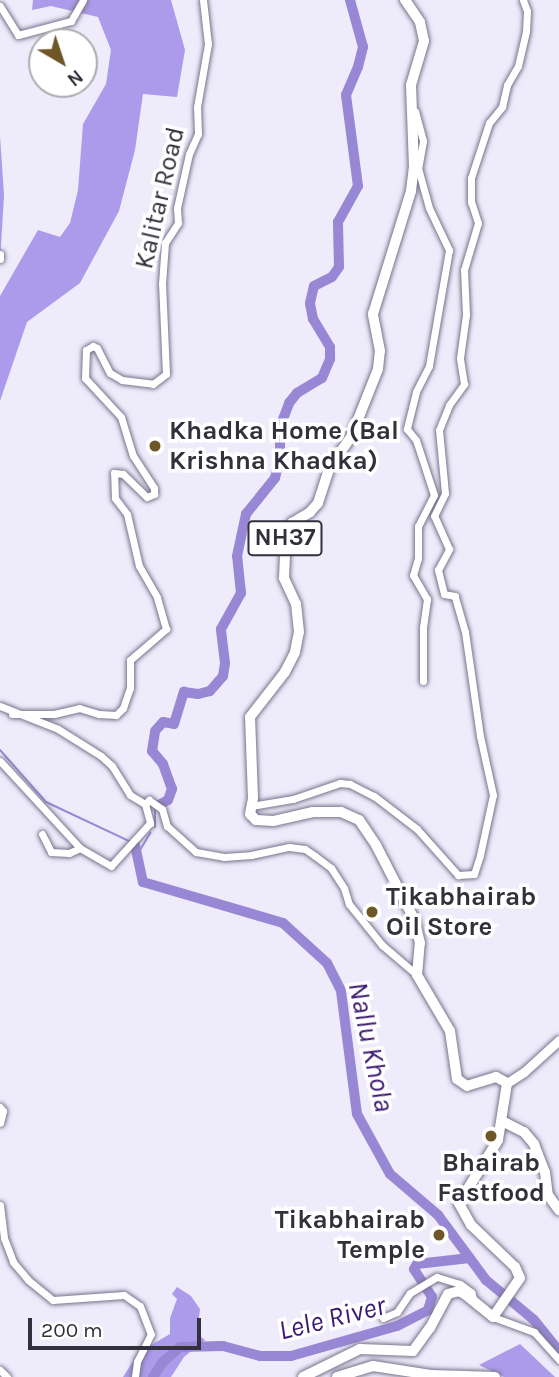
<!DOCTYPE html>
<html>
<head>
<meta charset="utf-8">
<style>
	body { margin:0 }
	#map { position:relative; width:559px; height:1377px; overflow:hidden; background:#eeebfb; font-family:Karla,sans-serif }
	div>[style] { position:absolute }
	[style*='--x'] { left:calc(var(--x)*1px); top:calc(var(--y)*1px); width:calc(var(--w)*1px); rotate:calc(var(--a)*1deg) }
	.forest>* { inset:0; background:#ac9bea }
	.stream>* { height:2px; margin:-1px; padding:0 1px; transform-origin:1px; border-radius:1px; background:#9887d4 }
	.river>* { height:10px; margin:-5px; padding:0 5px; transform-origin:5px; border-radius:5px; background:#9887d4 }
	.roads { filter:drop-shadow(0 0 2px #78748c) drop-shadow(0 0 2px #78748c) }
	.minor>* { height:7px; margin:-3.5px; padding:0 3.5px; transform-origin:3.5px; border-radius:3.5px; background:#fff }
	.tertiary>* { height:9px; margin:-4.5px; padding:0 4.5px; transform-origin:4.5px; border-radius:4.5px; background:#fff }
	.secondary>* { height:10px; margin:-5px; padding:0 5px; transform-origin:5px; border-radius:5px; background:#fff }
	.primary>* { height:10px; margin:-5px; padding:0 5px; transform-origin:5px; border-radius:5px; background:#fff }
	.dots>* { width:19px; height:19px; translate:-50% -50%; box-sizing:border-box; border:4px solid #fff; border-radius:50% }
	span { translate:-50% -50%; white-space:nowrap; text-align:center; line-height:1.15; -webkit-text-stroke:7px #fff; paint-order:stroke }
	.shield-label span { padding:2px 5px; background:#fff; border:2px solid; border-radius:5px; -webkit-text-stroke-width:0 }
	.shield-label { font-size:24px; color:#32303b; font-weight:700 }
	.street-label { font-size:26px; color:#32303b }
	.poi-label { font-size:26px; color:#32303b; font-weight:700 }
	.left { translate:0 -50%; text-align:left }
	.right { translate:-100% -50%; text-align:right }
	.water-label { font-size:28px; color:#3a1973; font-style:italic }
	.north { position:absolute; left:28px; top:28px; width:70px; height:70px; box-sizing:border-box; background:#fff; border:2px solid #adacb1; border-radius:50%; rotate:141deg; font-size:19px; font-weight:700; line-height:28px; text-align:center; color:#32303b }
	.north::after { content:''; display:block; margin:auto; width:24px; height:32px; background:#6e5626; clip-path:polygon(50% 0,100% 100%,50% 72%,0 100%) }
	.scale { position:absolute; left:28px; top:1318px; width:173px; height:32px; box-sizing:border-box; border:4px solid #32303b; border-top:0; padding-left:9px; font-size:21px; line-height:24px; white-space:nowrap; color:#32303b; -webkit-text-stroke:5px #fff; paint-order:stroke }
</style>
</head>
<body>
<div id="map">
	<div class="forest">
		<i style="clip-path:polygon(33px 0,171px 0,185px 50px,177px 97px,143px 94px,135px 150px,119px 211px,80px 283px,27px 322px,0 401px,0 296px,38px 230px,60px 237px,70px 223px,78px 190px,83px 124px,106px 84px,111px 50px,98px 17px,51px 6px,32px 10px)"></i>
		<i style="clip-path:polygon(0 136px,4px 195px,0 263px)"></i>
		<i style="clip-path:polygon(177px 1287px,191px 1296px,200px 1309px,197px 1334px,205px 1340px,184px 1357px,171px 1377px,123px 1377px,139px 1352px,170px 1334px,170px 1318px,177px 1299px,172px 1294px)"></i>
		<i style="clip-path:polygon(520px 1344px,555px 1377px,504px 1377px,479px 1365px)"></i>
	</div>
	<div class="stream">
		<i style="--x:0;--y:750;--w:69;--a:48.5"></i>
		<i style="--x:46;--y:802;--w:92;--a:25.2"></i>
		<i style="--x:155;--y:827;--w:17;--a:-90"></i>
		<i style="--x:137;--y:855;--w:26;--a:-59"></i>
	</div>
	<div class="river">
		<i style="--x:159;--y:805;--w:10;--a:-29"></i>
		<i style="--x:168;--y:800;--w:12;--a:-70"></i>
		<i style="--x:172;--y:789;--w:27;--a:-110"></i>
		<i style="--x:163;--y:764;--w:17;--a:-130"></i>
		<i style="--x:152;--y:751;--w:20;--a:-81"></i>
		<i style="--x:155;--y:731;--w:12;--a:-48"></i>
		<i style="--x:163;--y:722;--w:11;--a:10"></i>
		<i style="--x:174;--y:724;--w:34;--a:-73"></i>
		<i style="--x:184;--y:692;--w:14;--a:8"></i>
		<i style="--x:198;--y:694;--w:12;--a:-14"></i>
		<i style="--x:210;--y:691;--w:20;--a:-49"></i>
		<i style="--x:223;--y:676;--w:13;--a:-81"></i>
		<i style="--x:225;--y:663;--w:34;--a:-97"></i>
		<i style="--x:221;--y:629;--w:41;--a:-60.9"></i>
		<i style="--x:241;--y:593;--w:37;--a:-96"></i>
		<i style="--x:237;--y:556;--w:43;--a:-77.9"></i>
		<i style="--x:246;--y:514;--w:46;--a:-51.1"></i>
		<i style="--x:275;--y:478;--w:21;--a:-76"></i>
		<i style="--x:280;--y:458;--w:31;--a:-90"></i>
		<i style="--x:280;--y:427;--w:26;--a:-69"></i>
		<i style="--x:289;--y:403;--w:13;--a:-51"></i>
		<i style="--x:297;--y:393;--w:29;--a:-31"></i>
		<i style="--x:322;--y:378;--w:21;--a:-67"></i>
		<i style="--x:330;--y:359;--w:12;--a:-90"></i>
		<i style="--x:330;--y:347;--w:33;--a:-121"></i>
		<i style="--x:313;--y:319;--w:16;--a:-101"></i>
		<i style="--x:310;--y:303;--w:17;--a:-77"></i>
		<i style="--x:314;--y:286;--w:20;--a:-27"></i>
		<i style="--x:332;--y:277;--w:12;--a:-55"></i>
		<i style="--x:339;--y:267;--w:45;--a:-91.3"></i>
		<i style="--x:338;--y:222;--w:41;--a:-60.9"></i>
		<i style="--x:358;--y:186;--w:92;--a:-97.5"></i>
		<i style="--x:346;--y:95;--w:30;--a:-67"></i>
		<i style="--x:358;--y:67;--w:21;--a:-76"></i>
		<i style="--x:363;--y:47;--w:49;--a:-105.5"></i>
		<i style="--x:135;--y:845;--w:38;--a:78"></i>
		<i style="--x:143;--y:882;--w:146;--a:16.3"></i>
		<i style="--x:283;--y:923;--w:59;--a:42.3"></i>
		<i style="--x:327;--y:963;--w:31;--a:63"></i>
		<i style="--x:341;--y:991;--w:124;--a:82.6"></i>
		<i style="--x:357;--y:1114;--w:68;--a:61.2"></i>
		<i style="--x:390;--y:1174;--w:63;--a:40.5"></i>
		<i style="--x:438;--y:1215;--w:81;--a:53.6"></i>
		<i style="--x:486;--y:1280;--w:62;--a:39.8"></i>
		<i style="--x:534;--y:1320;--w:40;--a:51"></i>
		<i style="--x:153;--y:1377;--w:17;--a:-57"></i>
		<i style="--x:162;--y:1363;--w:24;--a:-42"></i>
		<i style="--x:180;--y:1347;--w:43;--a:-1.3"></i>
		<i style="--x:223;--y:1346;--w:38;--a:15"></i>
		<i style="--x:260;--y:1356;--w:31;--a:0"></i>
		<i style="--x:291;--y:1356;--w:110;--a:-15.8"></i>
		<i style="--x:397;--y:1326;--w:35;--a:-27"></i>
		<i style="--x:428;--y:1310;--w:14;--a:-73"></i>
		<i style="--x:432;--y:1297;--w:33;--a:-123"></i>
		<i style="--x:414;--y:1269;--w:6;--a:-59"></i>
		<i style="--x:417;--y:1264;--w:53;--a:-6.5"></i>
	</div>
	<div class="roads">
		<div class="minor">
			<i style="--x:0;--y:6;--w:34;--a:58"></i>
			<i style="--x:18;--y:35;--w:55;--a:-14.8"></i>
			<i style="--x:71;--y:21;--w:24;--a:-60"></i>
			<i style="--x:415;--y:111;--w:31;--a:75"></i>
			<i style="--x:423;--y:141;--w:27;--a:100"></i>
			<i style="--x:418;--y:168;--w:41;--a:74.6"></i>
			<i style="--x:429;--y:208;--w:47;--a:64.5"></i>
			<i style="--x:449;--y:250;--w:118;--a:99.8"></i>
			<i style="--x:429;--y:366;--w:29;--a:117"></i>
			<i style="--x:416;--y:392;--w:38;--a:104"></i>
			<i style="--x:407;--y:429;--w:14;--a:51"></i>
			<i style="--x:416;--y:440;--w:58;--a:71.9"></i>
			<i style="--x:434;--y:495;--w:35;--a:117"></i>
			<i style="--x:418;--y:526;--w:32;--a:90"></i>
			<i style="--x:418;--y:558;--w:18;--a:106"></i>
			<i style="--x:413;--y:575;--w:28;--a:60"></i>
			<i style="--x:427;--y:599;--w:28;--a:98"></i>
			<i style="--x:423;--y:627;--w:54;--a:90"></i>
			<i style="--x:0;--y:254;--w:5;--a:90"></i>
			<i style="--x:0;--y:706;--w:62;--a:21.6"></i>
			<i style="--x:58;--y:729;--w:51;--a:32.1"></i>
			<i style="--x:101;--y:756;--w:15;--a:42"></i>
			<i style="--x:112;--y:766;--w:34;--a:58"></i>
			<i style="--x:130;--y:795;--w:17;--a:31"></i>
			<i style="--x:145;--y:804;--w:20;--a:75"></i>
			<i style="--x:150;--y:823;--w:58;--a:132.2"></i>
			<i style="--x:111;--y:866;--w:36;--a:-150"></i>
			<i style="--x:80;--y:848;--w:118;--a:-132.6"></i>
			<i style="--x:12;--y:714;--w:42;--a:0"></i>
			<i style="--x:54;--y:714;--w:26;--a:-13"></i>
			<i style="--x:79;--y:708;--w:21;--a:17"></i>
			<i style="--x:99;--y:714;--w:17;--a:3"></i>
			<i style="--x:116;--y:715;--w:10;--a:-45"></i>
			<i style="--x:123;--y:708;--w:21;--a:-71"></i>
			<i style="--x:130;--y:688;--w:28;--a:-90"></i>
			<i style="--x:130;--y:660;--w:48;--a:-40.7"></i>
			<i style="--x:166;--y:629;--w:33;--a:-106"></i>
			<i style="--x:157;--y:597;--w:36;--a:-120"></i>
			<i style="--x:139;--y:566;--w:53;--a:-103"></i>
			<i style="--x:127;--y:514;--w:20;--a:-127"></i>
			<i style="--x:115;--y:498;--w:25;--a:-92"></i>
			<i style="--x:114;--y:473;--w:9;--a:6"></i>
			<i style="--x:123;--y:474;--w:33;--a:44"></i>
			<i style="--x:147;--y:497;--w:8;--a:-23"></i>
			<i style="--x:154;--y:494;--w:6;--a:-90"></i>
			<i style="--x:154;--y:488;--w:38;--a:-123"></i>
			<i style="--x:133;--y:456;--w:41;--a:-107.1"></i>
			<i style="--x:121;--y:417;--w:53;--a:-132.7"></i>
			<i style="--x:85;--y:378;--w:28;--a:-88"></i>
			<i style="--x:86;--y:350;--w:8;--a:-30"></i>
			<i style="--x:93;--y:346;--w:4;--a:27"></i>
			<i style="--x:97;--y:348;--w:28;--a:63"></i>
			<i style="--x:110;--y:373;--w:14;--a:30"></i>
			<i style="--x:122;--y:380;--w:31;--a:7"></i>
			<i style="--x:153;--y:384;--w:16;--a:-38"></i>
			<i style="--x:166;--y:374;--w:90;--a:-92.5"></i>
			<i style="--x:162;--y:284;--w:41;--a:-85.8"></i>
			<i style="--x:165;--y:243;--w:24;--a:-57"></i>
			<i style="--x:178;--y:223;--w:15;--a:-94"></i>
			<i style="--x:177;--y:208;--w:55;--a:-77.5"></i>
			<i style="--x:189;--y:154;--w:22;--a:-66"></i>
			<i style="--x:198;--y:134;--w:27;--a:-92"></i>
			<i style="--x:197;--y:107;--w:64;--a:-80.1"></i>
			<i style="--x:208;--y:44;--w:44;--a:-96.5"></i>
			<i style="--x:145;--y:804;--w:6;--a:-45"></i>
			<i style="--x:149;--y:800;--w:16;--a:35"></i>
			<i style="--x:162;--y:809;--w:18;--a:74"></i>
			<i style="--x:167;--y:826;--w:39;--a:42"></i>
			<i style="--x:196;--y:852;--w:28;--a:10"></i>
			<i style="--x:224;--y:857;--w:27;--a:-4"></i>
			<i style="--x:251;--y:855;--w:39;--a:-12"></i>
			<i style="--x:289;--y:847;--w:16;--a:7"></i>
			<i style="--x:305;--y:849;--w:12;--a:35"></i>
			<i style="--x:315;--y:856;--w:20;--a:37"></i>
			<i style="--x:331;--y:868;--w:24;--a:57"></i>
			<i style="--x:344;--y:888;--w:17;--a:73"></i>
			<i style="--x:349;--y:904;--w:53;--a:51.2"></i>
			<i style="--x:382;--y:945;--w:46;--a:40.6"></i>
			<i style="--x:251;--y:806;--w:43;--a:-9.5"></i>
			<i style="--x:293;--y:799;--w:50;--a:-18.8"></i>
			<i style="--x:340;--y:783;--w:10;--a:6"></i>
			<i style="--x:350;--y:784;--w:27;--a:27"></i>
			<i style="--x:374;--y:796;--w:54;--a:37.5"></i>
			<i style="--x:417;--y:829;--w:62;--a:48.3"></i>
			<i style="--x:458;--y:875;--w:16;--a:-4"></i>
			<i style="--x:474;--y:874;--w:20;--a:-72"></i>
			<i style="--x:480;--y:855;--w:61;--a:-77.8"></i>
			<i style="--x:493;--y:795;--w:60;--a:-102.4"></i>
			<i style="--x:480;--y:736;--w:105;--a:-98.2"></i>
			<i style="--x:465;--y:632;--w:37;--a:-106"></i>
			<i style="--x:455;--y:596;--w:11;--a:-170"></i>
			<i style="--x:444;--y:594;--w:25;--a:-104"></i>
			<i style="--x:438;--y:570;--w:24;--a:-62"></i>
			<i style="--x:449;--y:549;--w:36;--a:-114"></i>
			<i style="--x:434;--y:516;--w:25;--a:-64"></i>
			<i style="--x:445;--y:493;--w:63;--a:-95.4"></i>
			<i style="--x:439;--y:430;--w:27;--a:-68"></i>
			<i style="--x:449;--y:405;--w:26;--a:-54"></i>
			<i style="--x:464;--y:384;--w:26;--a:-99"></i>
			<i style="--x:460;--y:358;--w:43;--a:-82.1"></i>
			<i style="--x:466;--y:315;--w:45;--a:-92.5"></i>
			<i style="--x:464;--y:270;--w:49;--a:-73.4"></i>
			<i style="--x:478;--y:223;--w:22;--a:-108"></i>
			<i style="--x:471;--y:202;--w:24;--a:-90"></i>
			<i style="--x:471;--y:178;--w:58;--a:-71.9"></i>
			<i style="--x:489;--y:123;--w:21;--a:-51"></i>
			<i style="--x:502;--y:107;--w:23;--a:-77"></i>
			<i style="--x:507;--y:85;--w:22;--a:-60"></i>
			<i style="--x:518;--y:66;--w:36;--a:-77"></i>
			<i style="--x:526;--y:31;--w:20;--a:-87"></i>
			<i style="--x:527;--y:11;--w:12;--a:-110"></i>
			<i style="--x:42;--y:834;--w:20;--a:63"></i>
			<i style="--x:51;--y:852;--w:18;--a:3"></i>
			<i style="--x:69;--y:853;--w:12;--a:-24"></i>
			<i style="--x:0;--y:1107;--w:5;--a:53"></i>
			<i style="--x:3;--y:1111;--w:12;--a:104"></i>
			<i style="--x:0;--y:1205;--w:33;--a:83"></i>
			<i style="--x:4;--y:1238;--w:26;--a:69"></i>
			<i style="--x:13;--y:1262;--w:23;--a:50"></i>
			<i style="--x:28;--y:1280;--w:32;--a:39"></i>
			<i style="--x:53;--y:1300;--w:71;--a:-4"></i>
			<i style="--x:124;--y:1295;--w:19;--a:35"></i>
			<i style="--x:140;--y:1306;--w:30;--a:69"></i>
			<i style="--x:151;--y:1334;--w:31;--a:117"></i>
			<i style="--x:137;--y:1362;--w:15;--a:98"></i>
			<i style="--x:493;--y:1317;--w:44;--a:20.1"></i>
			<i style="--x:534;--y:1332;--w:38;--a:48"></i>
			<i style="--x:383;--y:1318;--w:15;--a:-23"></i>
			<i style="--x:397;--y:1312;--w:23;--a:-56"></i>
			<i style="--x:410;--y:1293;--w:31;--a:-31"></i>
			<i style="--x:437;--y:1277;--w:24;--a:17"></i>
			<i style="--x:460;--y:1284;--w:14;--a:36"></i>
			<i style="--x:471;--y:1292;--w:6;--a:72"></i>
			<i style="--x:0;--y:1370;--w:10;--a:45"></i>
		</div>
		<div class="tertiary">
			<i style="--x:507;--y:1083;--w:20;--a:-33"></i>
			<i style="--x:524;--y:1072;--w:47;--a:-42.4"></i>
		</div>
		<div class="secondary">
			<i style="--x:502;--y:1121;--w:25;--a:27"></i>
			<i style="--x:524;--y:1132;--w:16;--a:50"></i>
			<i style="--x:534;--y:1144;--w:30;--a:69"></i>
			<i style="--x:545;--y:1172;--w:23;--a:83"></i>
			<i style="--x:548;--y:1195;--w:19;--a:54"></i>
		</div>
		<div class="primary">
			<i style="--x:303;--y:1377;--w:64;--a:-26.2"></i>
			<i style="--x:360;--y:1349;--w:53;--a:2.2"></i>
			<i style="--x:413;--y:1351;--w:29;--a:-54"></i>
			<i style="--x:430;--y:1328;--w:38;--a:-62"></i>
			<i style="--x:448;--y:1294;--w:11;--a:-15"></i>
			<i style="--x:459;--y:1291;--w:8;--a:30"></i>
			<i style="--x:466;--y:1295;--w:35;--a:39"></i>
			<i style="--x:493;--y:1317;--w:47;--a:-55.3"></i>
			<i style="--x:520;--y:1278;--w:12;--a:-114"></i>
			<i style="--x:515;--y:1267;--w:61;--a:-136.3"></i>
			<i style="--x:471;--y:1225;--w:25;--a:-119"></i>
			<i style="--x:459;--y:1203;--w:74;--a:-58.2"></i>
			<i style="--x:498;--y:1140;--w:58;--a:-81"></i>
			<i style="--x:507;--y:1083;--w:13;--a:-151"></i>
			<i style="--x:496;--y:1077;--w:30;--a:163"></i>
			<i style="--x:467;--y:1086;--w:12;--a:-145"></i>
			<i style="--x:457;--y:1079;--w:49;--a:-98.3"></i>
			<i style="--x:450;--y:1031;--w:65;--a:-120.5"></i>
			<i style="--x:417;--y:975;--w:32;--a:-85"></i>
			<i style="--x:420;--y:943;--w:25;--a:-104"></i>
			<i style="--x:414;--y:919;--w:83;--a:-117.2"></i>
			<i style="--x:376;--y:845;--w:30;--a:-124"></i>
			<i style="--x:359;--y:820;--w:20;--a:-156"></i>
			<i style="--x:341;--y:812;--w:28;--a:180"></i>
			<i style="--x:313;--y:812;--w:41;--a:167.3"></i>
			<i style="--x:273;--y:821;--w:17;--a:-177"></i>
			<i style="--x:256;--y:820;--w:8;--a:-135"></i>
			<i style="--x:250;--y:814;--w:16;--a:-79"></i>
			<i style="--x:253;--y:798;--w:81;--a:-92.1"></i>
			<i style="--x:250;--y:717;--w:57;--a:-52.1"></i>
			<i style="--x:285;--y:672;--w:22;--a:-63"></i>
			<i style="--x:295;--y:652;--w:20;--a:-79"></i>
			<i style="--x:299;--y:632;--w:28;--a:-96"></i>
			<i style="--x:296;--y:604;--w:29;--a:-115"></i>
			<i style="--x:284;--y:578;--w:45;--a:-87.5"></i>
			<i style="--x:286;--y:533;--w:12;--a:-59"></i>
			<i style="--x:292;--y:523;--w:21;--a:-31"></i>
			<i style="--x:310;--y:512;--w:12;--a:-48"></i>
			<i style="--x:318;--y:503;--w:38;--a:-72"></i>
			<i style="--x:330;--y:467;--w:37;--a:-55"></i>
			<i style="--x:351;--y:437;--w:73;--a:-68.3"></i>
			<i style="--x:378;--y:369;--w:18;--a:-84"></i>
			<i style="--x:380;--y:351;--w:38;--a:-101"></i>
			<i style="--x:373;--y:314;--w:129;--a:-72.8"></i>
			<i style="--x:411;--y:191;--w:24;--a:-83"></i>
			<i style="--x:414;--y:167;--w:82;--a:-92.1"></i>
			<i style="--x:411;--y:85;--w:46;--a:-73.5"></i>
			<i style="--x:424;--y:41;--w:19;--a:-102"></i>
			<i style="--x:420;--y:22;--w:27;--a:-124"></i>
			<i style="--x:337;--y:1377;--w:38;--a:-17"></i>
			<i style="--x:373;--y:1366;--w:60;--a:8.7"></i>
			<i style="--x:432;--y:1375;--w:63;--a:1.8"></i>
		</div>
	</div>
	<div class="dots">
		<i style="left:155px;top:446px;background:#6e5626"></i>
		<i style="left:372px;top:912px;background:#6e5626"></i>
		<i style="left:491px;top:1136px;background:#6e5626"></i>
		<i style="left:439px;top:1235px;background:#6e5626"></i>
	</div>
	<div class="shield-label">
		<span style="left:285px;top:538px">NH37</span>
	</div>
	<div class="street-label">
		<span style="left:160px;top:198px;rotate:-77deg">Kalitar Road</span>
	</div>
	<div class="poi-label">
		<span class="left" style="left:169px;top:446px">Khadka Home (Bal<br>Krishna Khadka)</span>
		<span class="left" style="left:386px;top:912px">Tikabhairab<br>Oil Store</span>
		<span style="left:491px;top:1178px">Bhairab<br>Fastfood</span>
		<span class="right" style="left:425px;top:1235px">Tikabhairab<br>Temple</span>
	</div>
	<div class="water-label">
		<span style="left:371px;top:1047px;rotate:78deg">Nallu Khola</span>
		<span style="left:332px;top:1318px;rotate:-14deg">Lele River</span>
	</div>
	<div class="north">N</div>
	<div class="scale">200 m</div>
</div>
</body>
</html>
